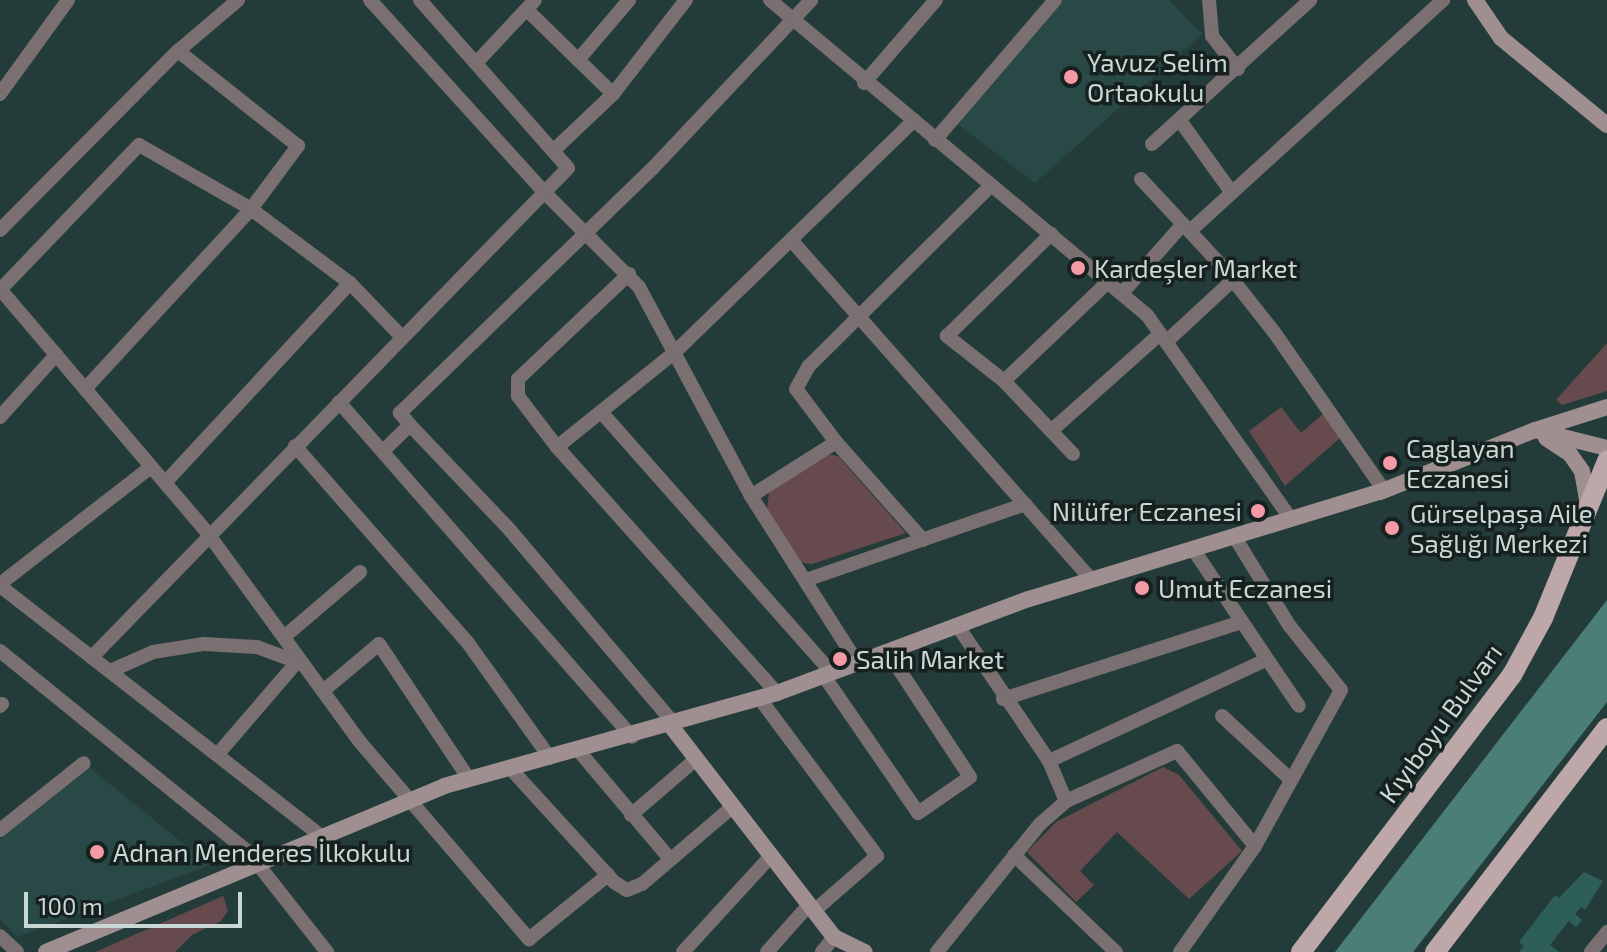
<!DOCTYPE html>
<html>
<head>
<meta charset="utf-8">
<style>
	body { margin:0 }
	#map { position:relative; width:1607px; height:952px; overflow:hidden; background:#243c39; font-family:"Exo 2",sans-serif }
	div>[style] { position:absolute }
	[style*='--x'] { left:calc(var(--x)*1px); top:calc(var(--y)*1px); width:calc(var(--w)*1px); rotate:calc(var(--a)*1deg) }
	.built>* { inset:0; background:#284946 }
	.green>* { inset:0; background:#664a4d }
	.water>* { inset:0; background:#4c7e78 }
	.building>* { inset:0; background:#2d5e59 }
	.street>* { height:14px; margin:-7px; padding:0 7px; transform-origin:7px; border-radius:7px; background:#7a7071 }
	.secondary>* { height:16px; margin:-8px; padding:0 8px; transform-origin:8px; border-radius:8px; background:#a08f91 }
	.primary>* { height:20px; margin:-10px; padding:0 10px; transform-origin:10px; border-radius:10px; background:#bda7a9 }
	.dots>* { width:22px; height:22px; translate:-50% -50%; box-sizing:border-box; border:4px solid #16211f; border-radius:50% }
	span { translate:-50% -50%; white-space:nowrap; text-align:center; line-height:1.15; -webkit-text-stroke:7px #16211f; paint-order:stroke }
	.poi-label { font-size:26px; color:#c9d7d5 }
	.left { translate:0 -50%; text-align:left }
	.right { translate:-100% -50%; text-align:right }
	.street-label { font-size:26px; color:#c9d7d5 }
	.scale { position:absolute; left:24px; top:892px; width:218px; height:36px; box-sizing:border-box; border:4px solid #c9d7d5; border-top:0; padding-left:10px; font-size:24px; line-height:28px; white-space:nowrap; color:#c9d7d5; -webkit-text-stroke:6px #16211f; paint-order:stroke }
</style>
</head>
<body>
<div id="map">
	<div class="built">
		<i style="clip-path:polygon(1056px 0,1169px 0,1202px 34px,1035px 183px,952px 120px)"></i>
		<i style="clip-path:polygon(89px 767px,210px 865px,17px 937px,0 919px,0 839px)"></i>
	</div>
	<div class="green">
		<i style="clip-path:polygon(1607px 343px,1607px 391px,1562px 405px,1556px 400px)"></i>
		<i style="clip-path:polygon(1281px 407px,1301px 433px,1329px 409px,1348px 431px,1285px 486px,1249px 431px)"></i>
		<i style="clip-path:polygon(828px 454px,838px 456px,906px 533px,812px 564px,798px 562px,767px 510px,769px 492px)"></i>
		<i style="clip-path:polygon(1163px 767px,1179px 775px,1242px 851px,1189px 899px,1117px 832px,1080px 871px,1094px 885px,1076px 902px,1027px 852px,1056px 822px)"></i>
		<i style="clip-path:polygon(223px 896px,228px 911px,221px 921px,192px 935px,175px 952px,95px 952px)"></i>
	</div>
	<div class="water">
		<i style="clip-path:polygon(1607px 600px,1607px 702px,1413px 952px,1335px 952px)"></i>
	</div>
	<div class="building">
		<i style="clip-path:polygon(1584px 872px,1603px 881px,1585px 910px,1581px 907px,1575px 914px,1582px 920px,1576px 927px,1569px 921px,1550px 945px,1559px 952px,1519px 952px,1524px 946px,1519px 942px,1555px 895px,1559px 898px)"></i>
	</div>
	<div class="street">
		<i style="--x:370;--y:0;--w:259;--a:47.8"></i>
		<i style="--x:544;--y:192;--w:134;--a:45"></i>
		<i style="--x:639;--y:287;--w:237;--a:61.8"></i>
		<i style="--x:751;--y:496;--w:199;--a:57.5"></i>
		<i style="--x:770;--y:0;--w:491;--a:39.9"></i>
		<i style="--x:1147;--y:315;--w:250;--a:54.8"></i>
		<i style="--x:1209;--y:0;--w:36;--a:85"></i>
		<i style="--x:1212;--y:36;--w:42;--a:51.8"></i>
		<i style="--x:527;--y:10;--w:120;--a:44.3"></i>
		<i style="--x:578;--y:60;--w:79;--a:-49.6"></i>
		<i style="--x:476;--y:63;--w:86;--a:-46.9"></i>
		<i style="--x:864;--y:83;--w:110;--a:-49.1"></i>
		<i style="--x:0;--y:94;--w:116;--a:-54.1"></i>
		<i style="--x:1181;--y:122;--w:87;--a:54.3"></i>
		<i style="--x:935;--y:140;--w:184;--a:-49.4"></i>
		<i style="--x:1152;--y:144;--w:214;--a:-42.3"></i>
		<i style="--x:553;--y:151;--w:83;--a:-43.5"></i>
		<i style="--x:613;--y:94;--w:119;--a:-52.2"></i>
		<i style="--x:1141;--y:179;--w:117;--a:47.1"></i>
		<i style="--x:1221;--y:265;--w:85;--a:51.7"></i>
		<i style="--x:1274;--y:332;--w:193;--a:55.2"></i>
		<i style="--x:0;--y:230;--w:252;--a:-45.2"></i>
		<i style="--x:178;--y:51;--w:79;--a:-40.4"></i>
		<i style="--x:1190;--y:231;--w:343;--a:-42.4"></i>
		<i style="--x:791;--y:240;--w:454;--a:48.5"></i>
		<i style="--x:350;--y:283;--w:75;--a:46.1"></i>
		<i style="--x:0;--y:289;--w:323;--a:49.6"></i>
		<i style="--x:209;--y:535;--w:256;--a:53.9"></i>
		<i style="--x:360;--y:742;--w:260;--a:49.4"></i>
		<i style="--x:529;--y:939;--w:102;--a:-39"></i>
		<i style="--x:0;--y:290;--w:201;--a:-46.2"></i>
		<i style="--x:139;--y:145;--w:129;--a:29.7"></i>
		<i style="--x:251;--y:209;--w:79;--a:-53.3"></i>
		<i style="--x:298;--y:146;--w:153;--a:-141.6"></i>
		<i style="--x:1122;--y:293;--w:92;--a:-48.5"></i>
		<i style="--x:1166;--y:342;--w:91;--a:-42.8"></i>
		<i style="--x:1004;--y:381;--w:73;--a:-141.7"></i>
		<i style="--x:947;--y:336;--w:146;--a:-44.4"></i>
		<i style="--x:85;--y:389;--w:245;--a:-47.3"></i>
		<i style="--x:251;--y:209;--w:124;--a:36.8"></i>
		<i style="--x:350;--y:283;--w:272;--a:132.8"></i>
		<i style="--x:339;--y:402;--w:445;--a:48.8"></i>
		<i style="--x:602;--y:413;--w:347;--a:48.5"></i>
		<i style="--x:0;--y:417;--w:84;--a:-47.9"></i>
		<i style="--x:410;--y:425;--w:16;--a:-130"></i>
		<i style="--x:400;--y:413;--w:351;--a:-44.1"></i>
		<i style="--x:652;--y:169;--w:232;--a:-46.7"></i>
		<i style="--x:1051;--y:431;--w:146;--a:-41.7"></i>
		<i style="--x:836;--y:442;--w:131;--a:48.4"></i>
		<i style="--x:295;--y:446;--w:262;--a:48.7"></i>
		<i style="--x:468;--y:643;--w:141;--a:54.5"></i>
		<i style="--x:557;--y:447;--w:64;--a:-127.4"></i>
		<i style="--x:518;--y:396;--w:17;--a:-90"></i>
		<i style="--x:518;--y:379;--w:153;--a:-43.4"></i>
		<i style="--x:383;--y:451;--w:37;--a:-44"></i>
		<i style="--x:410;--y:425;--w:144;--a:46.4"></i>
		<i style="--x:509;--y:529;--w:257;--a:49.7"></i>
		<i style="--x:1073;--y:454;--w:100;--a:-133.4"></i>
		<i style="--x:1004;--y:381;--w:145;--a:-43.6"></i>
		<i style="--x:751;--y:496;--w:101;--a:-32.4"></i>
		<i style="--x:836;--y:442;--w:66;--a:-127"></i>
		<i style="--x:796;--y:389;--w:26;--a:-61"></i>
		<i style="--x:809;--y:366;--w:257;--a:-44.8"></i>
		<i style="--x:1193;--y:549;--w:189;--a:56"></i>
		<i style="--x:806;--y:580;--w:232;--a:-19.1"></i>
		<i style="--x:0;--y:584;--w:191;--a:-37.8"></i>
		<i style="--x:0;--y:586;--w:407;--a:37.9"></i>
		<i style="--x:957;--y:625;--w:164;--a:55.9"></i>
		<i style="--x:1049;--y:761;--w:239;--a:-25"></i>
		<i style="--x:284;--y:637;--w:100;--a:-40.5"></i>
		<i style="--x:0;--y:651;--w:333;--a:39"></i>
		<i style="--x:92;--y:657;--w:682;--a:-45.77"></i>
		<i style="--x:568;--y:168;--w:224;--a:-131.4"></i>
		<i style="--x:110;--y:671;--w:47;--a:-23.8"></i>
		<i style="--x:153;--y:652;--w:52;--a:-8.9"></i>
		<i style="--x:204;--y:644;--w:53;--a:3.2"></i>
		<i style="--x:257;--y:647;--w:49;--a:20.3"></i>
		<i style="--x:824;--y:676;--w:166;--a:55.5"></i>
		<i style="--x:918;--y:813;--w:63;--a:-34.7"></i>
		<i style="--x:970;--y:777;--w:151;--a:-123.4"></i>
		<i style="--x:323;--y:691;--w:73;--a:-40"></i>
		<i style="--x:379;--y:644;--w:162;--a:56.3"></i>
		<i style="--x:777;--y:693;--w:330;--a:-131.8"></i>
		<i style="--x:557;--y:447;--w:151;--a:-38.8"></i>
		<i style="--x:675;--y:352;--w:333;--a:-44.1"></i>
		<i style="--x:760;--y:699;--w:196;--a:53.3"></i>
		<i style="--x:877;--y:856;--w:84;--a:138.9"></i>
		<i style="--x:1003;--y:699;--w:248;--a:-17.9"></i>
		<i style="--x:0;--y:706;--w:3;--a:-45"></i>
		<i style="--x:1222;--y:716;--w:94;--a:42.8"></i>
		<i style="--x:578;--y:750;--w:143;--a:49.8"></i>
		<i style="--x:217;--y:755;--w:123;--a:-49.3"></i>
		<i style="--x:1049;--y:761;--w:43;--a:67"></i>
		<i style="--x:510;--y:768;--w:154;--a:47.6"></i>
		<i style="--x:614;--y:882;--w:15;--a:32"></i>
		<i style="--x:627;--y:890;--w:16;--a:-22"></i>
		<i style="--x:642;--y:884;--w:118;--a:-40.5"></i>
		<i style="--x:631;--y:815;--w:86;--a:-40.7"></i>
		<i style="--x:0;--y:830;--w:107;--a:-38.6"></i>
		<i style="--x:1014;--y:855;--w:141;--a:43.6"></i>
		<i style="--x:256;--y:862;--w:115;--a:51.7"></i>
		<i style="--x:0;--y:936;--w:23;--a:43"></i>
		<i style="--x:683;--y:952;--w:129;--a:-47.5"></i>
		<i style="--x:767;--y:952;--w:62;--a:-48.3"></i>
		<i style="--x:822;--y:952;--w:19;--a:-51"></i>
		<i style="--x:937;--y:952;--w:164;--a:-51.2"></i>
		<i style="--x:1040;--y:824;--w:35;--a:-41"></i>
		<i style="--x:1066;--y:801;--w:122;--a:-24.2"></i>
		<i style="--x:1177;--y:751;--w:123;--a:50.6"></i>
		<i style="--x:1180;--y:952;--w:130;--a:-54.7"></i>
		<i style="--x:1255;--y:846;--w:178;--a:-61.1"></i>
		<i style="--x:1341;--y:690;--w:83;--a:-128.7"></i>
		<i style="--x:1289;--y:625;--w:105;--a:-121.7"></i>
		<i style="--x:1591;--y:952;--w:26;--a:-51"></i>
	</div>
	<div class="secondary">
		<i style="--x:1475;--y:0;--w:46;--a:55.6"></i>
		<i style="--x:1501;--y:38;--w:137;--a:39.4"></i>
		<i style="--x:1535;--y:430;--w:76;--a:-17.7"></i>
		<i style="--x:1546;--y:438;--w:29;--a:34"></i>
		<i style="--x:1570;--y:454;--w:21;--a:55"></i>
		<i style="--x:1582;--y:471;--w:29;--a:80"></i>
		<i style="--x:671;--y:726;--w:267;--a:52.3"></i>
		<i style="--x:834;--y:937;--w:34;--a:26"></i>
		<i style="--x:46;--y:952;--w:431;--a:-22.6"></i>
		<i style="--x:444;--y:786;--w:346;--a:-15.6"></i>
		<i style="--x:777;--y:693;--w:269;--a:-20.5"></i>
		<i style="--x:1029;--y:599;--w:367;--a:-17"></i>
		<i style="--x:1380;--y:492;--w:167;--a:-21.8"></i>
		<i style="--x:1535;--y:430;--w:74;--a:14"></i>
	</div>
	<div class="primary">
		<i style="--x:1301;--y:952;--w:348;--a:-52.7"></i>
		<i style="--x:1512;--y:675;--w:65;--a:-61.5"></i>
		<i style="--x:1543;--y:618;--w:170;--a:-67.8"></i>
		<i style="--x:1435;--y:952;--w:282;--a:-52.5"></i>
	</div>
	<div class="dots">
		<i style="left:1071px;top:77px;background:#f49aa6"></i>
		<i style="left:1078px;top:268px;background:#f49aa6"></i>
		<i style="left:1390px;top:463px;background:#f49aa6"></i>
		<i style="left:1258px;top:511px;background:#f49aa6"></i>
		<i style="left:1392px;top:528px;background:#f49aa6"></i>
		<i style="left:1142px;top:588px;background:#f49aa6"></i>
		<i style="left:840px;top:659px;background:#f49aa6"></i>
		<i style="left:97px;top:852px;background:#f49aa6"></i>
	</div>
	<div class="poi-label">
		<span class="left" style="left:1087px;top:77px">Yavuz Selim<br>Ortaokulu</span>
		<span class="left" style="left:1094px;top:268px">Kardeşler Market</span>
		<span class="left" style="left:1406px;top:463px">Caglayan<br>Eczanesi</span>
		<span class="right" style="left:1242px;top:511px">Nilüfer Eczanesi</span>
		<span class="left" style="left:1410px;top:528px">Gürselpaşa Aile<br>Sağlığı Merkezi</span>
		<span class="left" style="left:1158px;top:588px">Umut Eczanesi</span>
		<span class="left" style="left:856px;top:659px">Salih Market</span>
		<span class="left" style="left:113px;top:852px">Adnan Menderes İlkokulu</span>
	</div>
	<div class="street-label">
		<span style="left:1440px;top:723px;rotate:-54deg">Kıyıboyu Bulvarı</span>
	</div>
	<div class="scale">100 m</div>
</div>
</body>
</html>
